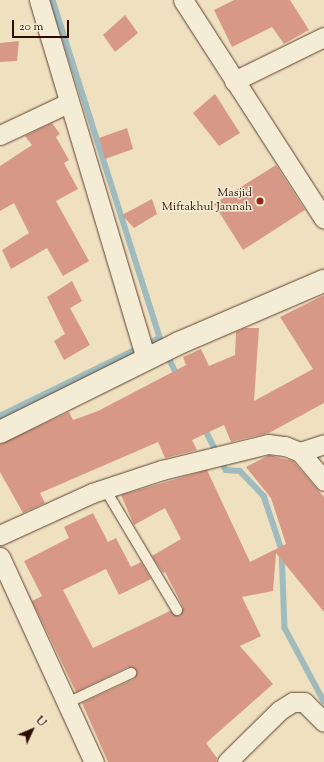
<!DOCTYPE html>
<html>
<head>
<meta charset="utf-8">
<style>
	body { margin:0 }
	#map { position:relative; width:324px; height:762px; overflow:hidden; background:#efe1c0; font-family:"Sorts Mill Goudy",serif }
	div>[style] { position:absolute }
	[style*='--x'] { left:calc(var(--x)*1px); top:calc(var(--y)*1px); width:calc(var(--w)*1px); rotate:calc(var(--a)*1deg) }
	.stream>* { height:5.5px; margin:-2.75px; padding:0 2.75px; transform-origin:2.75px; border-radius:2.75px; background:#9fbbbd }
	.building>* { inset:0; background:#d79986 }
	.roads { filter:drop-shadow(0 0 1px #5e4132) drop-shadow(0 0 1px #5e4132) }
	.service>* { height:10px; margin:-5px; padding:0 5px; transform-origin:5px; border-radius:5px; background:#f5ecd6 }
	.minor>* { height:19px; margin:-9.5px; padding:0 9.5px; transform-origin:9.5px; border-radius:9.5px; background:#f5ecd6 }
	.secondary>* { height:22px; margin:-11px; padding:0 11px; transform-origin:11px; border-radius:11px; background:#f5ecd6 }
	.dots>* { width:11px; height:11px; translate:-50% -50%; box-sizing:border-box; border:2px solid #f5ecd6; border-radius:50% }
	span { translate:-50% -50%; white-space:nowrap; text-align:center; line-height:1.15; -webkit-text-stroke:3px #f5ecd6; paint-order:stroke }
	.poi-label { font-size:12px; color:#2d0c02 }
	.right { translate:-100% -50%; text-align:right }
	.north { position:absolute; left:12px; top:710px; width:40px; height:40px; -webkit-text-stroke:3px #f5ecd6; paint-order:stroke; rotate:46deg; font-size:11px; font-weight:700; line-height:16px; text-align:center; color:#2d0c02 }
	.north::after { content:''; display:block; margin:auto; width:14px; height:18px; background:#2d0c02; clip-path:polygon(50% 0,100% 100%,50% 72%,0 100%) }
	.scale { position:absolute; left:12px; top:20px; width:57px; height:18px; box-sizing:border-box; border:2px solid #2d0c02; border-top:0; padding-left:5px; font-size:12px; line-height:14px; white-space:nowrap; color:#2d0c02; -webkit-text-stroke:3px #f5ecd6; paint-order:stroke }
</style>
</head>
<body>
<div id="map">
	<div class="stream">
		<i style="--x:53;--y:0;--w:364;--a:72.4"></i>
		<i style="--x:167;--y:354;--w:25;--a:64"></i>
		<i style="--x:0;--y:416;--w:177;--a:-26.1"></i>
		<i style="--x:204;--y:427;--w:48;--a:62.9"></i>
		<i style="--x:226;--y:470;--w:14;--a:4"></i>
		<i style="--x:240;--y:471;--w:35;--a:46"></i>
		<i style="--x:264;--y:496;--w:57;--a:71.6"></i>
		<i style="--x:282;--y:550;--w:78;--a:87.8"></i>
		<i style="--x:285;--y:628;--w:83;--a:61.9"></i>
	</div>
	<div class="building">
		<i style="clip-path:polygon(234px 0,290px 0,309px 30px,284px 44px,272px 27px,232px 47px,214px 10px)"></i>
		<i style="clip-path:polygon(125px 15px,138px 33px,115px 52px,103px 35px)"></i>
		<i style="clip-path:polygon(19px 41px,17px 61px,0 62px,0 43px)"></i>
		<i style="clip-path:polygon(215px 94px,240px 133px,219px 146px,193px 113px)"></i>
		<i style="clip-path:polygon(52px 123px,60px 134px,56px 137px,69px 160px,64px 163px,78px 189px,56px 201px,89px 261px,63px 276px,47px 248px,11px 269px,2px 250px,29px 233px,14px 203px,0 211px,0 166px,32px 145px,25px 136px)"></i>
		<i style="clip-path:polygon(127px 128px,133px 149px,105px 159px,99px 138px)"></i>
		<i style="clip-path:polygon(276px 165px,305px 210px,243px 250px,214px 204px)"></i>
		<i style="clip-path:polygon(152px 199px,157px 214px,134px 228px,122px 215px)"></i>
		<i style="clip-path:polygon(72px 281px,82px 301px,70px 308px,90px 345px,64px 360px,54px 341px,65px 334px,47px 297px)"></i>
		<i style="clip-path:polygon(324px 295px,324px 403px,269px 433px,238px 440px,231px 442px,224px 425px,192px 440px,197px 450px,165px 458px,158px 442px,40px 493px,45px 503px,23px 513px,0 472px,0 444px,69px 412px,73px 420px,98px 411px,186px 365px,183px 357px,201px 349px,209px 366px,235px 355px,236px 332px,245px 328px,259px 328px,254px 401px,313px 369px,280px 317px)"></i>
		<i style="clip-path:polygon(269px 455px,293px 461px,324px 497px,324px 612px,276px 553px,273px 591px,242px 597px,261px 636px,240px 646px,273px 684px,206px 743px,217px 758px,216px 762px,108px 762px,82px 703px,134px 679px,137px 671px,128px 667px,76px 692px,32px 601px,42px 596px,24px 561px,69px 538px,64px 527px,93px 513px,108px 542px,116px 538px,131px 567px,141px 562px,151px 579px,119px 595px,106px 569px,63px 590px,93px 648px,170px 611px,180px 616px,183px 607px,165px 572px,163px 573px,152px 556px,181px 539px,165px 508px,134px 525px,121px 495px,207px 470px,250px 562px,286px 544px,271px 498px,246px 467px)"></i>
	</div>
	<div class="roads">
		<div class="service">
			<i style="--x:105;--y:489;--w:141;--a:59.2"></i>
			<i style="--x:67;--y:703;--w:71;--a:-25.1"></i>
		</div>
		<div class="minor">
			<i style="--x:39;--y:0;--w:374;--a:73.4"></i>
			<i style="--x:183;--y:0;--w:260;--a:57.2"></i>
			<i style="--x:234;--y:81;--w:100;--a:-26.1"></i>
			<i style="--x:0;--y:135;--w:75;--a:-25.2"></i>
			<i style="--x:300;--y:452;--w:38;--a:50"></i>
			<i style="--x:0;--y:535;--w:101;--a:-24.5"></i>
			<i style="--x:92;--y:493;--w:74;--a:-18.2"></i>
			<i style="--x:162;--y:470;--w:109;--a:-13.8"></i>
			<i style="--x:268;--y:444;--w:17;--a:7"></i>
			<i style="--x:285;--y:446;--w:16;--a:22"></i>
			<i style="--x:300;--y:452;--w:25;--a:-18"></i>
			<i style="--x:0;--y:557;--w:226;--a:65.4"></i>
			<i style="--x:227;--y:762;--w:74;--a:-44.5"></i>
			<i style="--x:280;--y:710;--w:15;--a:-32"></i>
			<i style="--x:293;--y:702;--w:11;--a:0"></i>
			<i style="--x:304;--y:702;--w:28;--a:45"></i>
		</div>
		<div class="secondary">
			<i style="--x:0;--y:432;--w:200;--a:-26.4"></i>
			<i style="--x:179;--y:343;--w:158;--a:-23.2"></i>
		</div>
	</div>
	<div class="dots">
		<i style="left:260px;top:201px;background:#8f2418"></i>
	</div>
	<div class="poi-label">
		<span class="right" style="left:252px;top:201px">Masjid<br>Miftakhul Jannah</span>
	</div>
	<div class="north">U</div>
	<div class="scale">20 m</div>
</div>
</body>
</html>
